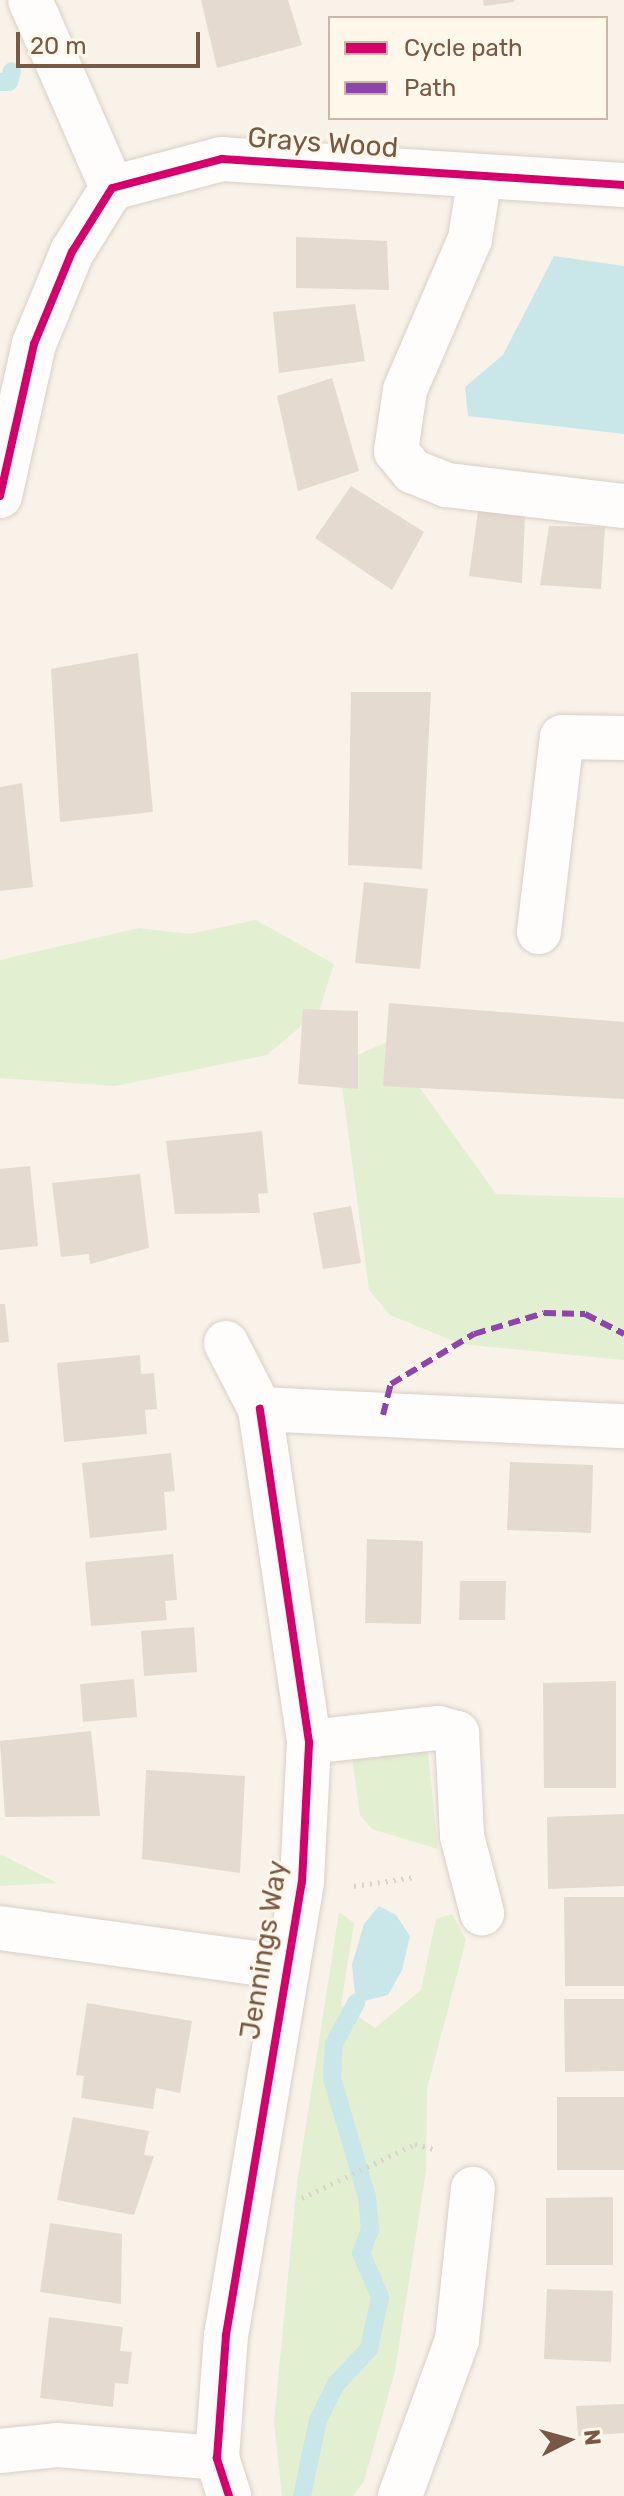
<!DOCTYPE html>
<html>
<head>
<meta charset="utf-8">
<style>
	body { margin:0 }
	#map { position:relative; width:624px; height:2496px; overflow:hidden; background:#f8f2e8; font-family:Rubik,sans-serif }
	div>[style] { position:absolute }
	[style*='--x'] { left:calc(var(--x)*1px); top:calc(var(--y)*1px); width:calc(var(--w)*1px); rotate:calc(var(--a)*1deg) }
	.green>* { inset:0; background:#e3efd1 }
	.water>* { inset:0; background:#c9e6e9 }
	.stream>* { height:18px; margin:-9px; padding:0 9px; transform-origin:9px; border-radius:9px; background:#c9e6e9 }
	.building>* { inset:0; background:#e5dacf }
	.path>* { height:5px; margin-top:-2.5px; transform-origin:0; background:repeating-linear-gradient(90deg,#dbd2cb 0 2px,transparent 0 8px) }
	.roads { filter:drop-shadow(0 0 2px #d9cfc6) drop-shadow(0 0 2px #d9cfc6) }
	.minor>* { height:44px; margin:-22px; padding:0 22px; transform-origin:22px; border-radius:22px; background:#fefdfc }
	.quiet>* { height:6px; margin-top:-3px; transform-origin:0; background:repeating-linear-gradient(90deg,#8e44ad 0 12px,transparent 0 18px) }
	.cycleway>* { height:8px; margin:-4px; padding:0 4px; transform-origin:4px; border-radius:4px; background:#d6006c }
	span { translate:-50% -50%; white-space:nowrap; text-align:center; line-height:1.15; -webkit-text-stroke:6px #fff7ea; paint-order:stroke }
	.street-label { font-size:28px; color:#785946 }
	.legend { position:absolute; left:328px; top:16px; width:280px; height:104px; box-sizing:border-box; background:#fff7ea; border:2px solid #c9b8a8; margin:0; padding:10px 14px; list-style:none; font-size:24px; color:#785946 }
	.legend li { display:flex; align-items:center; gap:16px; height:40px }
	.legend b { width:40px; border:2px solid #c9b8a8 }
	.north { position:absolute; left:528px; top:2400px; width:80px; height:80px; -webkit-text-stroke:6px #fff7ea; paint-order:stroke; rotate:84deg; font-size:22px; font-weight:700; line-height:32px; text-align:center; color:#785946 }
	.north::after { content:''; display:block; margin:auto; width:28px; height:36px; background:#785946; clip-path:polygon(50% 0,100% 100%,50% 72%,0 100%) }
	.scale { position:absolute; left:16px; top:32px; width:184px; height:36px; box-sizing:border-box; border:4px solid #785946; border-top:0; padding-left:10px; font-size:24px; line-height:28px; white-space:nowrap; color:#785946; -webkit-text-stroke:6px #fff7ea; paint-order:stroke }
</style>
</head>
<body>
<div id="map">
	<div class="green">
		<i style="clip-path:polygon(256px 920px,334px 964px,319px 1011px,267px 1055px,115px 1086px,0 1078px,0 960px,139px 928px,189px 934px)"></i>
		<i style="clip-path:polygon(387px 1042px,496px 1194px,624px 1198px,624px 1360px,461px 1344px,390px 1315px,369px 1290px,339px 1063px)"></i>
		<i style="clip-path:polygon(348px 1728px,426px 1733px,438px 1849px,372px 1829px,360px 1815px)"></i>
		<i style="clip-path:polygon(0 1855px,4px 1856px,57px 1883px,0 1886px)"></i>
		<i style="clip-path:polygon(339px 1912px,354px 1923px,341px 2005px,375px 2028px,421px 1990px,436px 1919px,452px 1914px,466px 1940px,427px 2089px,426px 2171px,395px 2371px,364px 2481px,353px 2496px,282px 2496px,274px 2422px,297px 2183px)"></i>
	</div>
	<div class="water">
		<i style="clip-path:polygon(554px 256px,624px 266px,624px 434px,468px 416px,465px 387px,503px 355px)"></i>
		<i style="clip-path:polygon(379px 1906px,396px 1915px,410px 1936px,402px 1970px,388px 1995px,356px 2003px,352px 1965px,364px 1924px)"></i>
	</div>
	<div class="stream">
		<i style="--x:0;--y:82;--w:9;--a:0"></i>
		<i style="--x:9;--y:82;--w:11;--a:-75"></i>
		<i style="--x:302;--y:2496;--w:78;--a:-78.1"></i>
		<i style="--x:318;--y:2420;--w:40;--a:-63.4"></i>
		<i style="--x:336;--y:2384;--w:48;--a:-46.7"></i>
		<i style="--x:369;--y:2349;--w:53;--a:-78.1"></i>
		<i style="--x:380;--y:2297;--w:48;--a:-113.4"></i>
		<i style="--x:361;--y:2253;--w:25;--a:-69"></i>
		<i style="--x:370;--y:2230;--w:33;--a:-95"></i>
		<i style="--x:367;--y:2197;--w:124;--a:-106.4"></i>
		<i style="--x:332;--y:2078;--w:34;--a:-87"></i>
		<i style="--x:334;--y:2044;--w:47;--a:-61.8"></i>
	</div>
	<div class="building">
		<i style="clip-path:polygon(201px 0,288px 0,302px 45px,217px 68px)"></i>
		<i style="clip-path:polygon(483px 0,514px 0,514px 2px,484px 6px)"></i>
		<i style="clip-path:polygon(296px 237px,387px 241px,389px 290px,296px 288px)"></i>
		<i style="clip-path:polygon(355px 304px,365px 361px,279px 373px,273px 312px)"></i>
		<i style="clip-path:polygon(332px 378px,359px 471px,298px 491px,277px 396px)"></i>
		<i style="clip-path:polygon(351px 486px,424px 532px,392px 590px,315px 538px)"></i>
		<i style="clip-path:polygon(478px 511px,525px 515px,522px 583px,469px 576px)"></i>
		<i style="clip-path:polygon(549px 526px,605px 527px,601px 589px,540px 585px)"></i>
		<i style="clip-path:polygon(138px 653px,153px 812px,60px 822px,51px 669px)"></i>
		<i style="clip-path:polygon(351px 692px,431px 692px,422px 869px,348px 865px)"></i>
		<i style="clip-path:polygon(22px 783px,33px 887px,0 891px,0 787px)"></i>
		<i style="clip-path:polygon(364px 882px,428px 889px,420px 969px,355px 963px)"></i>
		<i style="clip-path:polygon(389px 1003px,624px 1022px,624px 1099px,383px 1086px)"></i>
		<i style="clip-path:polygon(303px 1009px,358px 1011px,358px 1089px,298px 1084px)"></i>
		<i style="clip-path:polygon(262px 1131px,268px 1193px,258px 1194px,260px 1213px,175px 1214px,166px 1141px)"></i>
		<i style="clip-path:polygon(30px 1166px,38px 1246px,0 1250px,0 1169px)"></i>
		<i style="clip-path:polygon(140px 1174px,149px 1248px,90px 1264px,89px 1254px,61px 1257px,52px 1183px)"></i>
		<i style="clip-path:polygon(351px 1206px,361px 1263px,323px 1269px,313px 1213px)"></i>
		<i style="clip-path:polygon(0 1304px,5px 1304px,9px 1342px,0 1343px)"></i>
		<i style="clip-path:polygon(140px 1355px,141px 1374px,154px 1373px,157px 1409px,145px 1410px,147px 1434px,64px 1442px,57px 1363px)"></i>
		<i style="clip-path:polygon(171px 1453px,175px 1491px,164px 1492px,167px 1530px,90px 1538px,82px 1463px)"></i>
		<i style="clip-path:polygon(510px 1462px,593px 1465px,591px 1533px,507px 1530px)"></i>
		<i style="clip-path:polygon(367px 1539px,423px 1541px,421px 1624px,365px 1623px)"></i>
		<i style="clip-path:polygon(173px 1554px,177px 1600px,165px 1601px,167px 1620px,91px 1626px,85px 1562px)"></i>
		<i style="clip-path:polygon(460px 1581px,506px 1581px,505px 1620px,459px 1620px)"></i>
		<i style="clip-path:polygon(194px 1627px,197px 1672px,144px 1676px,141px 1631px)"></i>
		<i style="clip-path:polygon(134px 1679px,137px 1717px,83px 1722px,80px 1684px)"></i>
		<i style="clip-path:polygon(616px 1681px,616px 1788px,544px 1788px,543px 1683px)"></i>
		<i style="clip-path:polygon(91px 1731px,100px 1816px,5px 1817px,0 1741px)"></i>
		<i style="clip-path:polygon(146px 1770px,245px 1776px,240px 1873px,142px 1859px)"></i>
		<i style="clip-path:polygon(624px 1814px,624px 1886px,548px 1889px,547px 1817px)"></i>
		<i style="clip-path:polygon(564px 1897px,624px 1897px,624px 1986px,565px 1986px)"></i>
		<i style="clip-path:polygon(564px 1999px,624px 1999px,624px 2071px,565px 2072px)"></i>
		<i style="clip-path:polygon(87px 2003px,192px 2021px,180px 2093px,156px 2088px,153px 2109px,81px 2098px,84px 2076px,76px 2075px)"></i>
		<i style="clip-path:polygon(557px 2097px,624px 2097px,624px 2170px,557px 2170px)"></i>
		<i style="clip-path:polygon(73px 2117px,149px 2131px,144px 2155px,154px 2156px,134px 2215px,57px 2200px)"></i>
		<i style="clip-path:polygon(613px 2197px,613px 2265px,546px 2265px,546px 2198px)"></i>
		<i style="clip-path:polygon(50px 2223px,122px 2234px,121px 2304px,40px 2292px)"></i>
		<i style="clip-path:polygon(547px 2289px,613px 2291px,611px 2362px,544px 2359px)"></i>
		<i style="clip-path:polygon(49px 2317px,123px 2327px,120px 2351px,132px 2352px,128px 2384px,115px 2383px,113px 2407px,40px 2398px)"></i>
		<i style="clip-path:polygon(624px 2404px,624px 2433px,578px 2436px,576px 2406px)"></i>
	</div>
	<div class="path">
		<i style="--x:354;--y:1886;--w:62;--a:-8.4"></i>
		<i style="--x:302;--y:2198;--w:125;--a:-25.5"></i>
		<i style="--x:415;--y:2144;--w:23;--a:15"></i>
	</div>
	<div class="roads">
		<div class="minor">
			<i style="--x:30;--y:0;--w:205;--a:66.4"></i>
			<i style="--x:480;--y:176;--w:64;--a:99"></i>
			<i style="--x:470;--y:239;--w:164;--a:113.3"></i>
			<i style="--x:405;--y:390;--w:62;--a:98.4"></i>
			<i style="--x:396;--y:451;--w:26;--a:51"></i>
			<i style="--x:412;--y:471;--w:38;--a:22"></i>
			<i style="--x:447;--y:485;--w:178;--a:6.8"></i>
			<i style="--x:0;--y:496;--w:156;--a:-77.4"></i>
			<i style="--x:34;--y:344;--w:100;--a:-67.6"></i>
			<i style="--x:72;--y:252;--w:75;--a:-58"></i>
			<i style="--x:112;--y:188;--w:114;--a:-14.8"></i>
			<i style="--x:222;--y:159;--w:403;--a:3.7"></i>
			<i style="--x:539;--y:932;--w:196;--a:-83.3"></i>
			<i style="--x:562;--y:737;--w:62;--a:0.9"></i>
			<i style="--x:226;--y:1343;--w:74;--a:62.7"></i>
			<i style="--x:260;--y:1409;--w:337;--a:81.6"></i>
			<i style="--x:309;--y:1742;--w:140;--a:92.9"></i>
			<i style="--x:302;--y:1882;--w:459;--a:99.5"></i>
			<i style="--x:226;--y:2335;--w:123;--a:94.2"></i>
			<i style="--x:217;--y:2458;--w:40;--a:72"></i>
			<i style="--x:260;--y:1409;--w:364;--a:2.7"></i>
			<i style="--x:309;--y:1742;--w:130;--a:-6.2"></i>
			<i style="--x:438;--y:1728;--w:20;--a:15"></i>
			<i style="--x:457;--y:1733;--w:103;--a:87.2"></i>
			<i style="--x:462;--y:1836;--w:80;--a:75.4"></i>
			<i style="--x:0;--y:1928;--w:287;--a:7.8"></i>
			<i style="--x:0;--y:2451;--w:57;--a:-6"></i>
			<i style="--x:57;--y:2445;--w:161;--a:4.6"></i>
			<i style="--x:400;--y:2496;--w:166;--a:-69.9"></i>
			<i style="--x:457;--y:2340;--w:152;--a:-84"></i>
		</div>
	</div>
	<div class="quiet">
		<i style="--x:383;--y:1415;--w:32;--a:-76"></i>
		<i style="--x:391;--y:1384;--w:97;--a:-31.1"></i>
		<i style="--x:474;--y:1334;--w:73;--a:-16.7"></i>
		<i style="--x:544;--y:1313;--w:41;--a:1.4"></i>
		<i style="--x:585;--y:1314;--w:44;--a:27.1"></i>
	</div>
	<div class="cycleway">
		<i style="--x:0;--y:496;--w:156;--a:-77.4"></i>
		<i style="--x:34;--y:344;--w:100;--a:-67.6"></i>
		<i style="--x:72;--y:252;--w:75;--a:-58"></i>
		<i style="--x:112;--y:188;--w:114;--a:-14.8"></i>
		<i style="--x:222;--y:159;--w:403;--a:3.7"></i>
		<i style="--x:229;--y:2496;--w:40;--a:-108"></i>
		<i style="--x:217;--y:2458;--w:123;--a:-85.8"></i>
		<i style="--x:226;--y:2335;--w:459;--a:-80.5"></i>
		<i style="--x:302;--y:1882;--w:140;--a:-87.1"></i>
		<i style="--x:309;--y:1742;--w:337;--a:-98.4"></i>
	</div>
	<div class="street-label">
		<span style="left:323px;top:143px;rotate:4deg">Grays Wood</span>
		<span style="left:264px;top:1950px;rotate:-81deg">Jennings Way</span>
	</div>
	<ul class="legend">
	<li><b style="height:10px;background:#d6006c"></b>Cycle path</li>
	<li><b style="height:10px;background:#8e44ad"></b>Path</li>
	</ul>
	<div class="north">N</div>
	<div class="scale">20 m</div>
</div>
</body>
</html>
